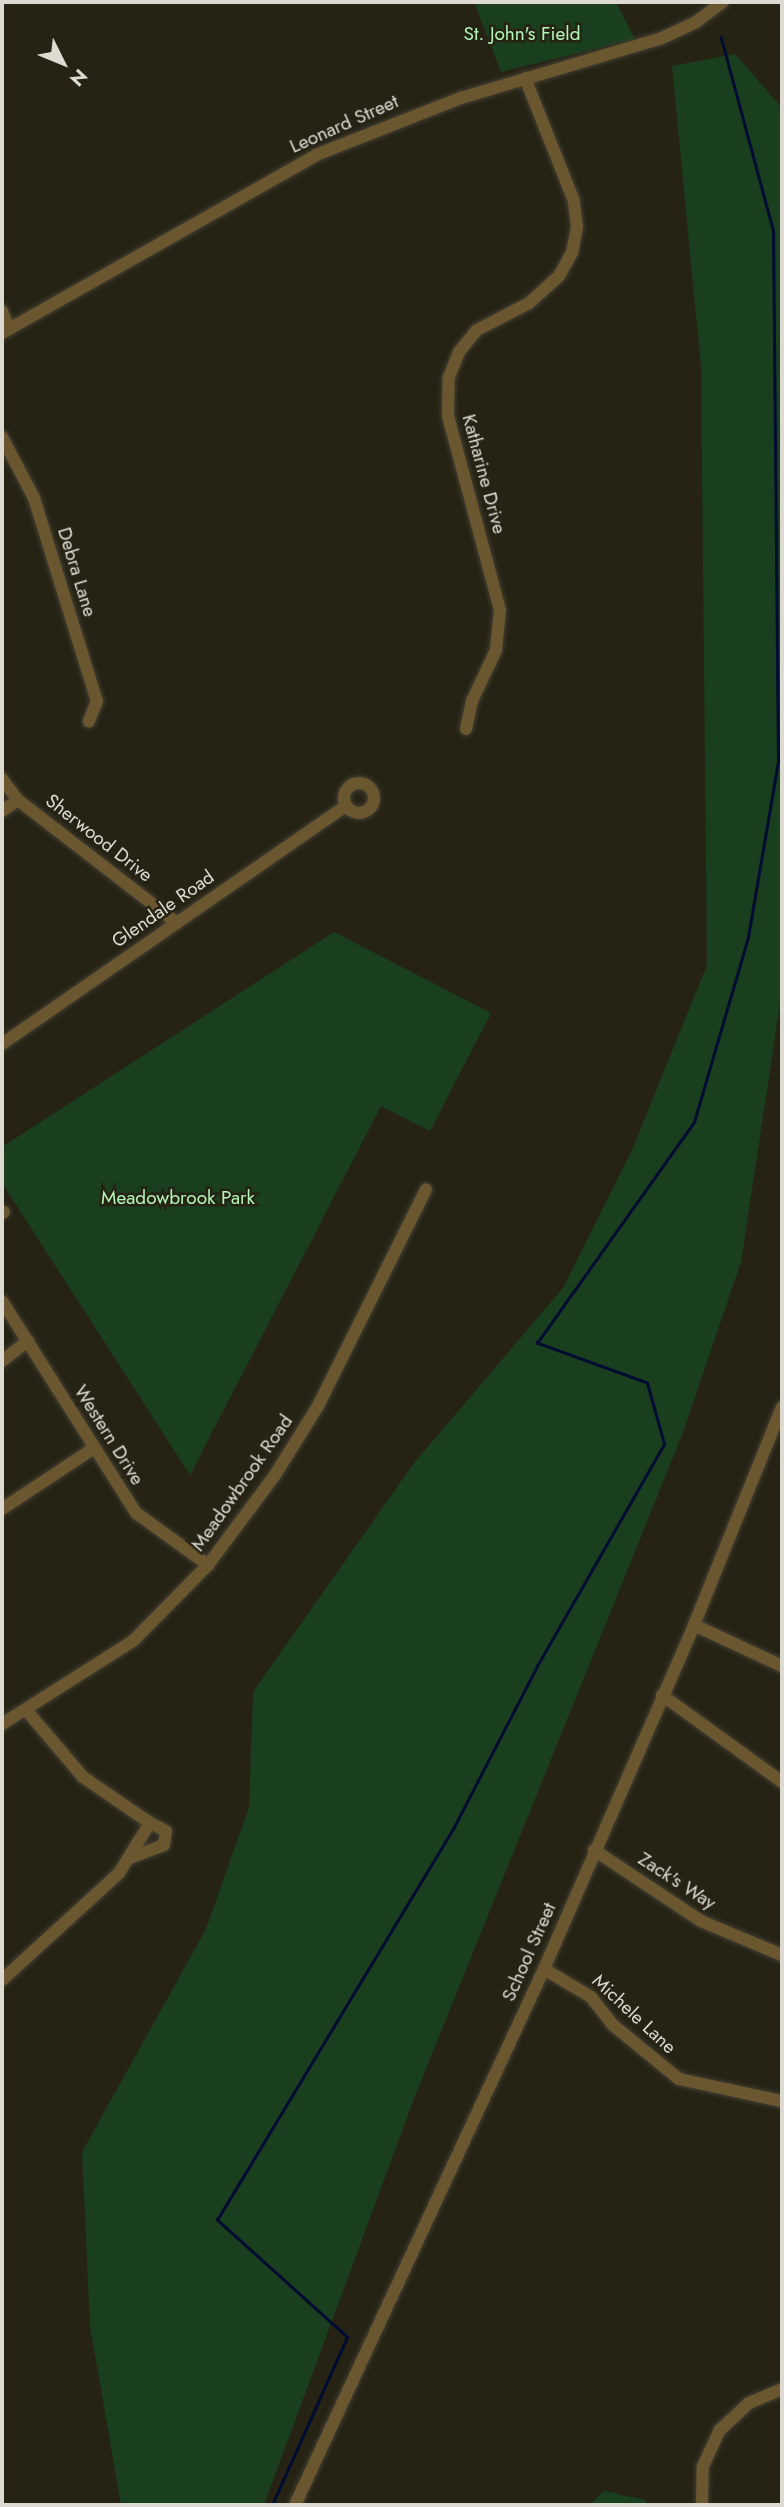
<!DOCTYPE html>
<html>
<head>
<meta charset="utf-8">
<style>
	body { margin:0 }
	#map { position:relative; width:784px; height:2507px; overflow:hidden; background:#262315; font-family:Jost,sans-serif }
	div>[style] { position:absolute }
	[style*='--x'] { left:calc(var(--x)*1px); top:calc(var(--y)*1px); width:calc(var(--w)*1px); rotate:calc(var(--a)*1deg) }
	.green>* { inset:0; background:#193f1f }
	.stream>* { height:2.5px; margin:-1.25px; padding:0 1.25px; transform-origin:1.25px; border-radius:1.25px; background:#000b31 }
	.roads { filter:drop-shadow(0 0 2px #434033) drop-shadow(0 0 2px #434033) }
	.minor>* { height:12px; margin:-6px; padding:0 6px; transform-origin:6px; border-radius:6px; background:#6b572f }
	.minor>.ring { margin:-6px; padding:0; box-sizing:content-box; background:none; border:12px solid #6b572f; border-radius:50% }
	span { translate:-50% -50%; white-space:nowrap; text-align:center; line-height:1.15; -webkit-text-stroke:5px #262315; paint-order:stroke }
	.park-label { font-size:19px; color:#b1f6b7 }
	.street-label { font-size:19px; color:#dcdad1 }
	.frame { position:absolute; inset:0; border:4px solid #dcdad1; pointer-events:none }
	.north { position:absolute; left:28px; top:28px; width:70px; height:70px; -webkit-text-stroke:5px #262315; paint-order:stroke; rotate:133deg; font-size:19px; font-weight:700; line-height:28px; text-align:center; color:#dcdad1 }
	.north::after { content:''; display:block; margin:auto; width:24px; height:32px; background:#dcdad1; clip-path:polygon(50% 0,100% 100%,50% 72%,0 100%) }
</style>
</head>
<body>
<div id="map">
	<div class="green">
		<i style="clip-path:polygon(474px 2px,616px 2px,635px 39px,501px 72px)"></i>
		<i style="clip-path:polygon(735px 54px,782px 108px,782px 991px,741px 1262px,682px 1435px,415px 2096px,264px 2505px,121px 2505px,90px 2326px,82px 2152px,206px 1929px,249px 1807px,253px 1692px,414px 1463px,563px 1288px,632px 1150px,707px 965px,701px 367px,672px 66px)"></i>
		<i style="clip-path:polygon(334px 932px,491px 1013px,430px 1131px,381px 1106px,190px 1475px,2px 1183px,2px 1147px)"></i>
		<i style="clip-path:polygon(604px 2491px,646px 2500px,646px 2505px,589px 2505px)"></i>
	</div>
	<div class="stream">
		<i style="--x:272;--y:2505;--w:184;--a:-65.9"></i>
		<i style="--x:347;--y:2337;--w:175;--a:-138"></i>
		<i style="--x:217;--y:2220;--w:459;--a:-58.9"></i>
		<i style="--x:454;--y:1827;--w:181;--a:-62.7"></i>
		<i style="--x:537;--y:1666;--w:256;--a:-60.2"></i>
		<i style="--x:664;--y:1444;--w:63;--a:-105.6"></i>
		<i style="--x:647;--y:1383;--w:117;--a:-160"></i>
		<i style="--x:537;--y:1343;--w:271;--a:-54.6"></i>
		<i style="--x:694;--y:1122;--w:193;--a:-73.7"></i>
		<i style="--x:748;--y:937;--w:178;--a:-80.3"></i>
		<i style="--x:778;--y:762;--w:531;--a:-90.54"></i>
		<i style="--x:773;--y:231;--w:200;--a:-105.1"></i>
	</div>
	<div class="roads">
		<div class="minor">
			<i style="--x:2;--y:311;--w:19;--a:69"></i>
			<i style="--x:2;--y:333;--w:361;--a:-29.5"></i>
			<i style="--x:316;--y:155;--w:156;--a:-21.5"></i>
			<i style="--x:461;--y:98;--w:210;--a:-16.6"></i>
			<i style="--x:662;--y:38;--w:38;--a:-25"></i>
			<i style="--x:696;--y:22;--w:34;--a:-37"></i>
			<i style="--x:2;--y:437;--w:69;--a:62.3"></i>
			<i style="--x:34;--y:498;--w:213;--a:72.8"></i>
			<i style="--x:97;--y:701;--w:22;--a:112"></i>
			<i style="--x:466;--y:729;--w:29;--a:-78"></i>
			<i style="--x:472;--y:701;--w:56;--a:-64.8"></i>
			<i style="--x:496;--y:650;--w:40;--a:-84.3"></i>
			<i style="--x:500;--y:610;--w:201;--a:-105"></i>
			<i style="--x:448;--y:416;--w:39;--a:-89"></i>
			<i style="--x:449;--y:377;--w:27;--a:-68"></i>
			<i style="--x:459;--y:352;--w:28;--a:-51"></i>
			<i style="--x:477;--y:330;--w:59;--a:-27.4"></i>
			<i style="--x:529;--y:303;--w:40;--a:-42"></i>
			<i style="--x:559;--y:276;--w:26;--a:-61"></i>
			<i style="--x:572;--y:253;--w:26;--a:-79"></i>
			<i style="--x:577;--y:227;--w:26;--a:-97"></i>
			<i style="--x:574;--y:201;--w:132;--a:-111.7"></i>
			<i style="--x:2;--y:779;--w:26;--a:53"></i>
			<i style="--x:18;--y:800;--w:201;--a:37.7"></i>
			<i class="ring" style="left:344px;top:783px;width:18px;height:18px"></i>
			<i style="--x:2;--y:811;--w:19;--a:-35"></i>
			<i style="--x:2;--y:1044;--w:418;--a:-34.7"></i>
			<i style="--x:2;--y:1213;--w:2;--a:-27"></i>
			<i style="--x:2;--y:1301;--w:251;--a:57.7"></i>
			<i style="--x:136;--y:1513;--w:89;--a:35.8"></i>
			<i style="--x:2;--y:1361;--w:33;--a:-38"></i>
			<i style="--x:2;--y:1509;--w:110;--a:-33.5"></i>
			<i style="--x:694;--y:1625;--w:97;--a:25"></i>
			<i style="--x:662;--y:1695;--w:148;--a:35.9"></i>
			<i style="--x:2;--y:1724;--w:155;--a:-32.4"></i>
			<i style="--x:133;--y:1641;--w:107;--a:-45.4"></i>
			<i style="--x:208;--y:1565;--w:112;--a:-53.3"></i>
			<i style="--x:275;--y:1475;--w:81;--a:-58.1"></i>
			<i style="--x:318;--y:1406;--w:242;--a:-63.5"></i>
			<i style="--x:594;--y:1850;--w:128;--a:33.6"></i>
			<i style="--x:701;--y:1921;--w:88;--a:22.8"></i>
			<i style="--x:130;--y:1858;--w:36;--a:-21"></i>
			<i style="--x:164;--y:1845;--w:14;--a:-82"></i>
			<i style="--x:166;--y:1831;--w:18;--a:-153"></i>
			<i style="--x:544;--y:1969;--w:55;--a:30.8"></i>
			<i style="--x:591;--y:1997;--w:36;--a:52"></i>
			<i style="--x:613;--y:2025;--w:85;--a:39.3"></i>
			<i style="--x:679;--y:2079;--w:105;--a:12.1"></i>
			<i style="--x:2;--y:1980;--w:159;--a:-42.4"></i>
			<i style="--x:119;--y:1873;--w:59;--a:-58.2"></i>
			<i style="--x:150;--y:1823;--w:81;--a:-145.5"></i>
			<i style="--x:83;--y:1777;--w:88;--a:-130.4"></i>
			<i style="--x:295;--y:2505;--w:591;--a:-65.08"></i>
			<i style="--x:544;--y:1969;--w:375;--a:-66.4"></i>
			<i style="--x:694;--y:1625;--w:235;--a:-68"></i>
			<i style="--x:702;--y:2505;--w:39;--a:-89"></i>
			<i style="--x:703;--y:2466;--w:40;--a:-65"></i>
			<i style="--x:720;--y:2430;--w:40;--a:-43"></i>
			<i style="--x:749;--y:2403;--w:36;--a:-23"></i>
		</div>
	</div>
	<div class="park-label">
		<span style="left:522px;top:34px">St. John's Field</span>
		<span style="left:178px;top:1198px">Meadowbrook Park</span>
	</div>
	<div class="street-label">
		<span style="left:344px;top:124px;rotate:-24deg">Leonard Street</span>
		<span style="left:484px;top:474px;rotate:75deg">Katharine Drive</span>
		<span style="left:77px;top:572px;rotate:73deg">Debra Lane</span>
		<span style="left:99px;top:838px;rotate:38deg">Sherwood Drive</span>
		<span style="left:163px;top:909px;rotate:-35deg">Glendale Road</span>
		<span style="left:109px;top:1435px;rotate:58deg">Western Drive</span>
		<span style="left:242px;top:1483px;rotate:-55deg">Meadowbrook Road</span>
		<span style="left:677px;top:1881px;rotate:33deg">Zack's Way</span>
		<span style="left:529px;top:1952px;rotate:-66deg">School Street</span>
		<span style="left:634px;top:2014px;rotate:43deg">Michele Lane</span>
	</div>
	<div class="frame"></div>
	<div class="north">N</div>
</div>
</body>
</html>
